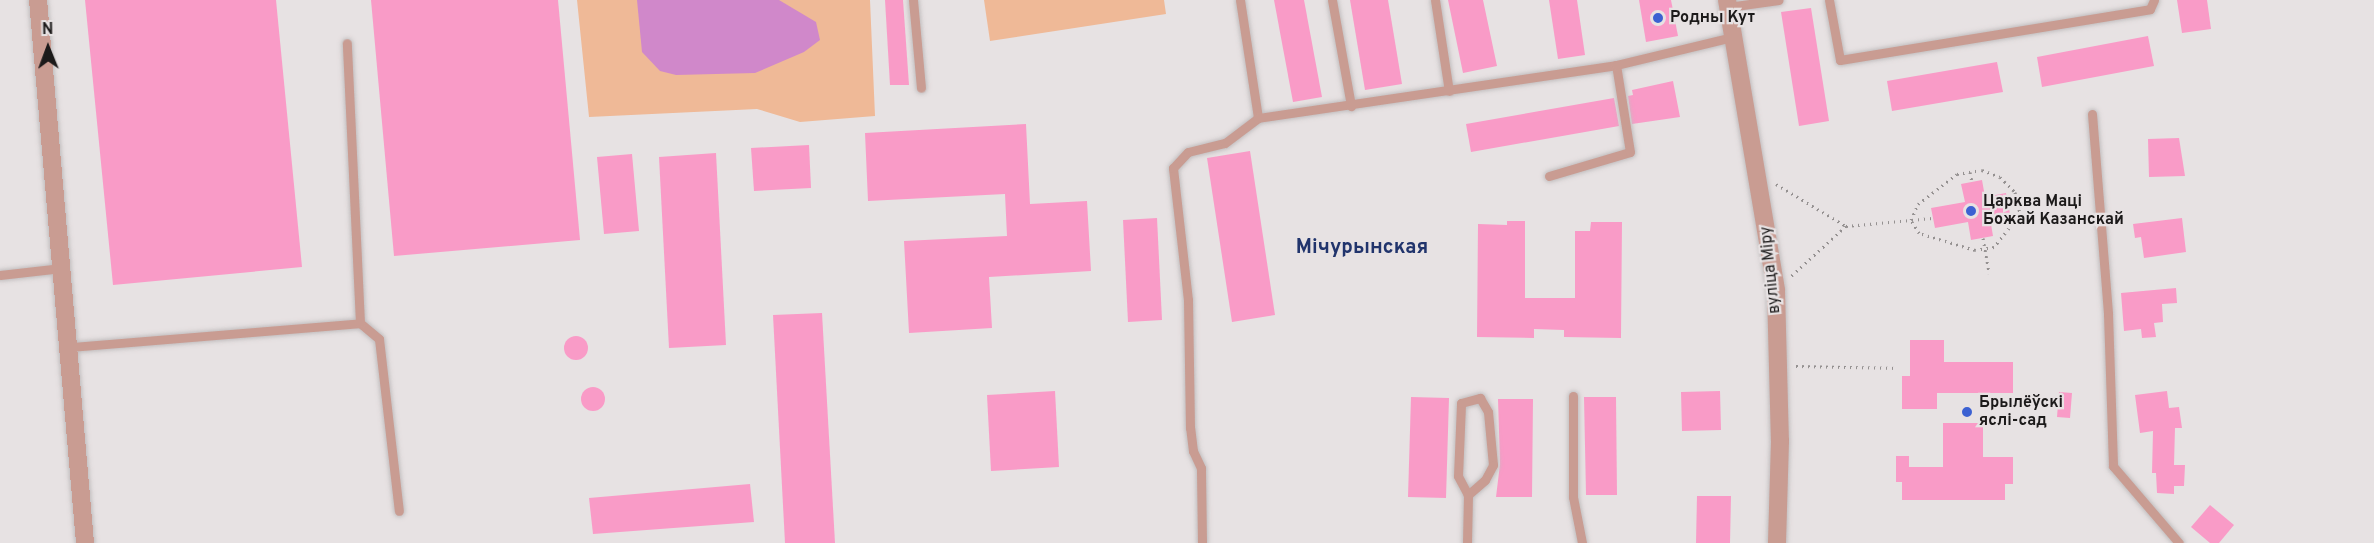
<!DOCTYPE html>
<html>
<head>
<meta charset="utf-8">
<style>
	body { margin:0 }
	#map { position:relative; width:2374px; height:543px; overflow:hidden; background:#e7e2e3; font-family:Overpass,sans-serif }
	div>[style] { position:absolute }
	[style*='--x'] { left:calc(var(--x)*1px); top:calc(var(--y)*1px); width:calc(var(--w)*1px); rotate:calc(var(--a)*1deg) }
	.green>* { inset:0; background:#efb997 }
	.water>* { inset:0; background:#d088ca }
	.building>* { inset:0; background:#f99bc7 }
	.round { border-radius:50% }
	.path>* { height:3px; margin-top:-1.5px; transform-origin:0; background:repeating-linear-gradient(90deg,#959191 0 1.5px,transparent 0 6px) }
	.roads { filter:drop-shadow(0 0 2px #c2bebf) drop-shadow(0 0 2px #c2bebf) }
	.service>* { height:9px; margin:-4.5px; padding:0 4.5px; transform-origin:4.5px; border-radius:4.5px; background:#c99c92 }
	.minor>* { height:18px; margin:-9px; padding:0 9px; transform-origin:9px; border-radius:9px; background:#c99c92 }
	.dots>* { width:16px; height:16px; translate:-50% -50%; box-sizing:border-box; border:3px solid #e7e2e3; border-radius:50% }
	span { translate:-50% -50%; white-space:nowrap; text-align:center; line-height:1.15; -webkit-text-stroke:4.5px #e7e2e3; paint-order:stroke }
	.poi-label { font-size:16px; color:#1c1a1a; font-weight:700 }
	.left { translate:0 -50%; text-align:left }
	.street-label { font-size:16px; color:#1c1a1a }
	.quarter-label { font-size:20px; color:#21346c; font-weight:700 }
	.north { position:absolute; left:18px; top:18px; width:60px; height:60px; -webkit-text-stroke:4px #e7e2e3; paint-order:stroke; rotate:359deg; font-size:16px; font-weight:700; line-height:24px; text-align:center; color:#1c1a1a }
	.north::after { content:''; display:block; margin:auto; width:21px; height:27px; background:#1c1a1a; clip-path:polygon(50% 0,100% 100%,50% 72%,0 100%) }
</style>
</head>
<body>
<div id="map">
	<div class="green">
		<i style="clip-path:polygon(577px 0,870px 0,875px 116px,800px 122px,757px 109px,589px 117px)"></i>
		<i style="clip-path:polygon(984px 0,1164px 0,1166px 14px,990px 41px)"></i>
	</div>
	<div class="water">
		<i style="clip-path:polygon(637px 0,779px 0,816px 22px,820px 40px,804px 52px,755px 73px,676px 75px,660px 71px,642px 52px)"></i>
	</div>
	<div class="building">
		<i style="clip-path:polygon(85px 0,276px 0,302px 267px,113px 285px)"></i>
		<i style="clip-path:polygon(371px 0,558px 0,580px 240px,394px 256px)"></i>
		<i style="clip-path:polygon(885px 0,903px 0,909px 85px,890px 85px)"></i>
		<i style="clip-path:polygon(1274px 0,1304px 0,1322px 97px,1293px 102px)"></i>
		<i style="clip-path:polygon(1350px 0,1388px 0,1402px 84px,1365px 90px)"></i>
		<i style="clip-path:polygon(1448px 0,1483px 0,1497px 66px,1463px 73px)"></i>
		<i style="clip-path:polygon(1549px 0,1577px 0,1585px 55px,1558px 59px)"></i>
		<i style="clip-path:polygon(1639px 0,1671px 0,1678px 36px,1646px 42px)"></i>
		<i style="clip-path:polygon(2177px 0,2207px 0,2211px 29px,2182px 33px)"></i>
		<i style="clip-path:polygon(1811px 8px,1829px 121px,1799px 126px,1781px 12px)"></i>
		<i style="clip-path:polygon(2148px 36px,2154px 66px,2042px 87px,2037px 57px)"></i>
		<i style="clip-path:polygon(1997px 62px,2003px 92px,1892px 111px,1887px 81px)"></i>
		<i style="clip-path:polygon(1673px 81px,1680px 117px,1632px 124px,1628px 96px,1633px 95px,1632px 90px)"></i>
		<i style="clip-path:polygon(1614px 98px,1619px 126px,1471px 152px,1466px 124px)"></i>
		<i style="clip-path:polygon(1026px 124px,1030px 204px,1087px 201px,1091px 271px,989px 277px,992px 328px,909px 333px,904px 241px,1007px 236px,1005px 194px,868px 201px,865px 133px)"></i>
		<i style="clip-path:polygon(2179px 138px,2185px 176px,2149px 177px,2148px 139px)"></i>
		<i style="clip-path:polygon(809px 145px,811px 188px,754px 191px,751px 148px)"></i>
		<i style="clip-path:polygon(1250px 151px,1275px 315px,1232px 322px,1207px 158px)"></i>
		<i style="clip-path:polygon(716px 153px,726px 345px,669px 348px,659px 157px)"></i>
		<i style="clip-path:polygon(632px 154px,639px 231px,604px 234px,597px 157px)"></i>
		<i style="clip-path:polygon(1982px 180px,1985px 197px,2006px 193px,2010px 214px,1990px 218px,1993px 236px,1971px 240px,1968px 222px,1935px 228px,1931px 208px,1965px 202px,1961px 184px)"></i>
		<i style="clip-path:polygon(1157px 218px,1162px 320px,1128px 322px,1123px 220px)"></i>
		<i style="clip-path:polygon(2182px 218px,2186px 252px,2144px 258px,2141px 237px,2135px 238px,2133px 224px)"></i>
		<i style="clip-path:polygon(1507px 221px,1525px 221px,1525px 298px,1575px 298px,1575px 231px,1590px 231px,1591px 222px,1622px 222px,1621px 338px,1564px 337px,1564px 330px,1534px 329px,1534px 338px,1477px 337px,1478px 224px,1507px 225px)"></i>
		<i style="clip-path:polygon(2176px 288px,2177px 303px,2162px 304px,2163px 322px,2154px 323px,2156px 337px,2142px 338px,2141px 329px,2124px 331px,2121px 293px)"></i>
		<i style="clip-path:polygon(822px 313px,835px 543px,785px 543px,773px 315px)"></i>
		<i class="round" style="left:564px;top:336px;width:24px;height:24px"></i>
		<i style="clip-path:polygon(1910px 340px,1944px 340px,1944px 362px,2013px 362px,2013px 393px,1937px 393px,1937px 409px,1902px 409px,1902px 376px,1910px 376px)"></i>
		<i class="round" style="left:581px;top:387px;width:24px;height:24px"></i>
		<i style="clip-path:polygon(1055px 391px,1059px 467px,991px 471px,987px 395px)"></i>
		<i style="clip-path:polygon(1720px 391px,1721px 430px,1682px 431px,1681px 392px)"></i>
		<i style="clip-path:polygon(2167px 391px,2169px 408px,2179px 407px,2182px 428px,2175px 428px,2174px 465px,2185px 465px,2184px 486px,2174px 486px,2174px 494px,2157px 493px,2156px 473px,2152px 473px,2153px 431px,2140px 433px,2135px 395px)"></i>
		<i style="clip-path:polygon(2059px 392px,2072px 393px,2070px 418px,2057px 417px)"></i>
		<i style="clip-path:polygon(1411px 397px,1449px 398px,1446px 498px,1408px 497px)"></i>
		<i style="clip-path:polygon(1584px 397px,1616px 397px,1617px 495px,1586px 495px)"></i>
		<i style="clip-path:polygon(1498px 399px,1533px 399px,1532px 497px,1496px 497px,1500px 464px)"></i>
		<i style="clip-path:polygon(1943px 423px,1983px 423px,1983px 457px,2013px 457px,2013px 484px,2005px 484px,2005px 500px,1902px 500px,1902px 482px,1896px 482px,1896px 456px,1909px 456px,1909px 467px,1943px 467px)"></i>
		<i style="clip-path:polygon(750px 484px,754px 522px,593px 534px,589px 498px)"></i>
		<i style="clip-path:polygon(1697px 496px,1731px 496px,1730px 543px,1696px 543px)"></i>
		<i style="clip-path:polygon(2210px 505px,2234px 525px,2219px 543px,2210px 543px,2191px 527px)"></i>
	</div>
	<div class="path">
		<i style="--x:1982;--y:170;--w:19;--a:21"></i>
		<i style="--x:2000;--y:177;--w:21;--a:45"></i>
		<i style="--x:2015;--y:192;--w:23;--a:77"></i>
		<i style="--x:2020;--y:214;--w:42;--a:128.2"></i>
		<i style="--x:1994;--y:247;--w:19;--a:171"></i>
		<i style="--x:1975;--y:250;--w:59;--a:-163.1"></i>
		<i style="--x:1919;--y:233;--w:15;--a:-122"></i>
		<i style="--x:1911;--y:220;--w:17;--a:-66"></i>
		<i style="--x:1918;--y:204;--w:49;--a:-37.6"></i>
		<i style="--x:1957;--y:174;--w:25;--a:-9"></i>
		<i style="--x:1970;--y:172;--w:10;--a:79"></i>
		<i style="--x:1776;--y:184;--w:82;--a:31"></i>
		<i style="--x:1846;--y:226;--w:74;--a:137.7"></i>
		<i style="--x:1846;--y:226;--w:87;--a:-5.3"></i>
		<i style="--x:1983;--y:238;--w:36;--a:80"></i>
		<i style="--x:1796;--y:366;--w:102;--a:1.1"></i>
	</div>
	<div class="roads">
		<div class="service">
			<i style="--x:913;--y:0;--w:88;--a:84.8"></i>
			<i style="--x:1240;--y:0;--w:119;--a:81.3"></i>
			<i style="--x:1332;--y:0;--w:108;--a:79.8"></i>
			<i style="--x:1435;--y:0;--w:92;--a:81.3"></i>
			<i style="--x:1829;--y:0;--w:61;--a:79.6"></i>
			<i style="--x:1840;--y:60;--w:314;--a:-9.3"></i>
			<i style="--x:2150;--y:9;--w:10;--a:-66"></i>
			<i style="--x:1728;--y:7;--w:51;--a:-7.8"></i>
			<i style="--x:2092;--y:114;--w:201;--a:85.4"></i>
			<i style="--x:2108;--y:314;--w:152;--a:88.1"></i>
			<i style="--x:2113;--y:466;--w:101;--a:49.4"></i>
			<i style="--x:1549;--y:176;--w:84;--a:-16.5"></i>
			<i style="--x:1630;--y:152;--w:88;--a:-99.1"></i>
			<i style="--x:0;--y:275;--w:62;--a:-6.4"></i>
			<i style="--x:360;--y:323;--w:25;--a:40"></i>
			<i style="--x:379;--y:339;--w:173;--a:83.4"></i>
			<i style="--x:71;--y:347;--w:290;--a:-4.7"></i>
			<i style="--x:360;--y:323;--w:280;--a:-92.7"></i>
			<i style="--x:1573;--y:396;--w:101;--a:90"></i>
			<i style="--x:1573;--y:497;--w:47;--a:78.9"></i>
			<i style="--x:1202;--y:543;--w:75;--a:-90.8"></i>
			<i style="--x:1201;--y:468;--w:19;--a:-115"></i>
			<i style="--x:1193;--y:451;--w:23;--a:-97"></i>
			<i style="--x:1190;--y:428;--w:128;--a:-90.9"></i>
			<i style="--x:1188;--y:300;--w:133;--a:-96.5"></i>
			<i style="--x:1173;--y:168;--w:22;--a:-47"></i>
			<i style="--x:1188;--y:152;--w:38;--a:-14"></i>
			<i style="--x:1225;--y:143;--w:41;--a:-37.1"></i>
			<i style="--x:1258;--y:118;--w:362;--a:-8.4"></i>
			<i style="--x:1616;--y:65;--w:120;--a:-13.5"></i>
			<i style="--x:1467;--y:543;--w:48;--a:-88.8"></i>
			<i style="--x:1468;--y:495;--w:21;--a:-118"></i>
			<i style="--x:1458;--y:476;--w:73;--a:-87.6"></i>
			<i style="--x:1461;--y:403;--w:20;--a:-15"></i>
			<i style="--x:1480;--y:398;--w:16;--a:60"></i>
			<i style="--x:1488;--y:412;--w:53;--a:84.6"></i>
			<i style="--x:1493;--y:465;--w:17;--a:118"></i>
			<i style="--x:1485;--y:480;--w:23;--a:139"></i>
		</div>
		<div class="minor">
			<i style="--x:38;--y:0;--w:545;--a:85.05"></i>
			<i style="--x:1727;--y:0;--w:295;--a:80.4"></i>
			<i style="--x:1776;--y:291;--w:150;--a:88.5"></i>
			<i style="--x:1780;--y:441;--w:102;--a:91.7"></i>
		</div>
	</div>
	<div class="dots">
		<i style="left:1658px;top:18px;background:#3c61d2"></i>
		<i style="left:1971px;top:211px;background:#3c61d2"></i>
		<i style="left:1967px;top:412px;background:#3c61d2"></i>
	</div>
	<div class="poi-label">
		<span class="left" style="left:1670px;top:18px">Родны Кут</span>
		<span class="left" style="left:1983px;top:211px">Царква Маці<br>Божай Казанскай</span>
		<span class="left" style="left:1979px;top:412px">Брылёўскі<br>яслі-сад</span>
	</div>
	<div class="street-label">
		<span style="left:1771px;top:270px;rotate:-96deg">вуліца Міру</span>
	</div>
	<div class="quarter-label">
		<span style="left:1362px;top:248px">Мічурынская</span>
	</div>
	<div class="north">N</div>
</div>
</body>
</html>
